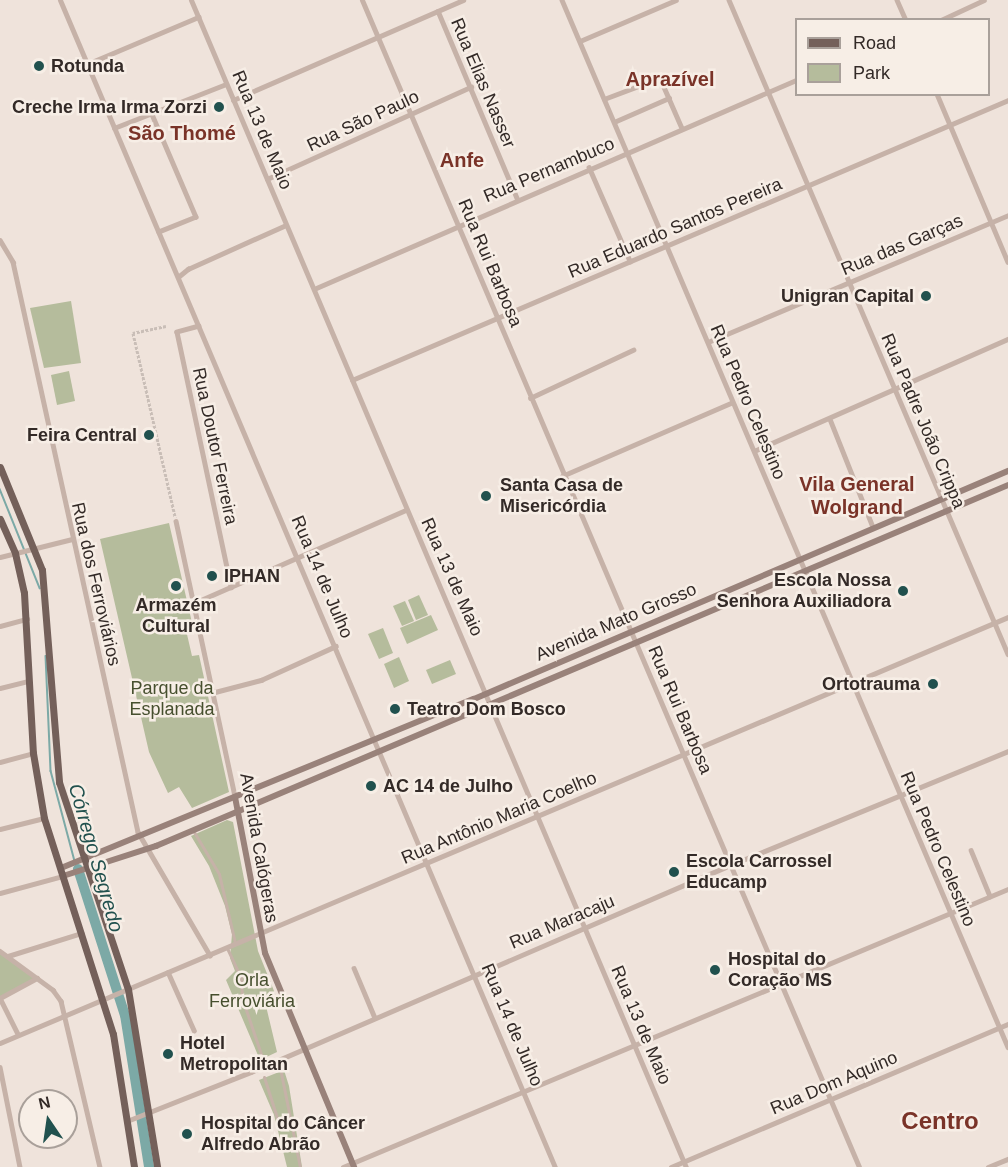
<!DOCTYPE html>
<html>
<head>
<meta charset="utf-8">
<style>
	body { margin:0 }
	#map { position:relative; width:1008px; height:1167px; overflow:hidden; background:#efe3db; font-family:Helvetica,sans-serif }
	div>[style] { position:absolute }
	[style*='--x'] { left:calc(var(--x)*1px); top:calc(var(--y)*1px); width:calc(var(--w)*1px); rotate:calc(var(--a)*1deg) }
	.green>* { inset:0; background:#b5bc9c }
	.stream>* { height:1.5px; margin:-0.75px; padding:0 0.75px; transform-origin:0.75px; border-radius:0.75px; background:#7ca9a6 }
	.river>* { height:10px; margin:-5px; padding:0 5px; transform-origin:5px; border-radius:5px; background:#7ca9a6 }
	.pedestrian-tunnel>* { height:3px; margin-top:-1.5px; transform-origin:0; background:repeating-linear-gradient(90deg,#c9beb7 0 3px,transparent 0 4.5px) }
	.pedestrian>* { height:3px; margin:-1.5px; padding:0 1.5px; transform-origin:1.5px; border-radius:1.5px; background:#c6b2a8 }
	.minor>* { height:4.5px; margin:-2.25px; padding:0 2.25px; transform-origin:2.25px; border-radius:2.25px; background:#c6b2a8 }
	.tertiary>* { height:5px; margin:-2.5px; padding:0 2.5px; transform-origin:2.5px; border-radius:2.5px; background:#c6b2a8 }
	.secondary>* { height:6px; margin:-3px; padding:0 3px; transform-origin:3px; border-radius:3px; background:#99827a }
	.primary>* { height:7px; margin:-3.5px; padding:0 3.5px; transform-origin:3.5px; border-radius:3.5px; background:#74605a }
	.dots>* { width:16px; height:16px; translate:-50% -50%; box-sizing:border-box; border:3px solid #f7eee6; border-radius:50% }
	span { translate:-50% -50%; white-space:nowrap; text-align:center; line-height:1.15; -webkit-text-stroke:5px #f7eee6; paint-order:stroke }
	.poi-label { font-size:18px; color:#332a27; font-weight:700 }
	.left { translate:0 -50%; text-align:left }
	.right { translate:-100% -50%; text-align:right }
	.street-label { font-size:18px; color:#332a27 }
	.park-label { font-size:18px; color:#464f2e }
	.neighbourhood-label { font-size:20px; color:#7a3328; font-weight:700 }
	.water-label { font-size:20px; color:#21514e; font-style:italic }
	.district-label { font-size:24px; color:#7a3328; font-weight:700 }
	.legend { position:absolute; left:795px; top:18px; width:195px; height:78px; box-sizing:border-box; background:#f7eee6; border:2px solid #a9a09a; margin:0; padding:8px 10px; list-style:none; font-size:18px; color:#332a27 }
	.legend li { display:flex; align-items:center; gap:12px; height:30px }
	.legend b { width:30px; border:2px solid #a9a09a }
	.north { position:absolute; left:18px; top:1089px; width:60px; height:60px; box-sizing:border-box; background:#f7eee6; border:2px solid #a9a09a; border-radius:50%; rotate:347deg; font-size:16px; font-weight:700; line-height:24px; text-align:center; color:#332a27 }
	.north::after { content:''; display:block; margin:auto; width:21px; height:27px; background:#21514e; clip-path:polygon(50% 0,100% 100%,50% 72%,0 100%) }
</style>
</head>
<body>
<div id="map">
	<div class="green">
		<i style="clip-path:polygon(71px 301px,81px 363px,44px 368px,30px 308px)"></i>
		<i style="clip-path:polygon(69px 371px,75px 401px,57px 405px,51px 375px)"></i>
		<i style="clip-path:polygon(169px 523px,193px 627px,186px 630px,192px 656px,199px 655px,229px 792px,192px 808px,179px 787px,168px 793px,149px 752px,100px 539px)"></i>
		<i style="clip-path:polygon(419px 595px,428px 615px,416px 620px,408px 600px)"></i>
		<i style="clip-path:polygon(405px 601px,414px 621px,402px 626px,393px 606px)"></i>
		<i style="clip-path:polygon(431px 615px,438px 630px,407px 644px,400px 628px)"></i>
		<i style="clip-path:polygon(383px 628px,393px 653px,379px 659px,368px 634px)"></i>
		<i style="clip-path:polygon(399px 657px,409px 681px,394px 688px,384px 664px)"></i>
		<i style="clip-path:polygon(450px 660px,456px 674px,432px 684px,426px 670px)"></i>
		<i style="clip-path:polygon(227px 820px,233px 822px,258px 951px,278px 1001px,266px 1006px,277px 1052px,260px 1060px,226px 980px,235px 971px,230px 958px,232px 934px,225px 906px,209px 866px,191px 836px)"></i>
		<i style="clip-path:polygon(0 950px,37px 978px,0 998px)"></i>
		<i style="clip-path:polygon(284px 1070px,289px 1086px,302px 1167px,287px 1167px,274px 1115px,259px 1080px)"></i>
	</div>
	<div class="stream">
		<i style="--x:0;--y:489;--w:107;--a:68"></i>
		<i style="--x:46;--y:656;--w:115;--a:87.5"></i>
		<i style="--x:51;--y:771;--w:93;--a:75.1"></i>
	</div>
	<div class="river">
		<i style="--x:78;--y:869;--w:153;--a:72.2"></i>
		<i style="--x:125;--y:1015;--w:154;--a:81"></i>
	</div>
	<div class="pedestrian-tunnel">
		<i style="--x:166;--y:326;--w:34;--a:168"></i>
		<i style="--x:133;--y:333;--w:189;--a:77.1"></i>
	</div>
	<div class="pedestrian">
		<i style="--x:194;--y:832;--w:49;--a:59.2"></i>
		<i style="--x:219;--y:874;--w:71;--a:76.9"></i>
		<i style="--x:227;--y:948;--w:33;--a:65"></i>
		<i style="--x:241;--y:978;--w:20;--a:87"></i>
		<i style="--x:242;--y:998;--w:62;--a:71.3"></i>
		<i style="--x:281;--y:1073;--w:96;--a:78.6"></i>
		<i style="--x:264;--y:1077;--w:52;--a:72.3"></i>
	</div>
	<div class="minor">
		<i style="--x:562;--y:0;--w:1138;--a:66.93"></i>
		<i style="--x:729;--y:0;--w:711;--a:66.9"></i>
		<i style="--x:897;--y:0;--w:22;--a:66"></i>
		<i style="--x:438;--y:11;--w:203;--a:67.1"></i>
		<i style="--x:941;--y:20;--w:47;--a:-24.9"></i>
		<i style="--x:580;--y:41;--w:104;--a:-23.1"></i>
		<i style="--x:87;--y:64;--w:121;--a:-22.9"></i>
		<i style="--x:937;--y:94;--w:182;--a:67.1"></i>
		<i style="--x:604;--y:99;--w:60;--a:-20.6"></i>
		<i style="--x:660;--y:78;--w:55;--a:66.3"></i>
		<i style="--x:151;--y:112;--w:114;--a:66.8"></i>
		<i style="--x:196;--y:217;--w:40;--a:158"></i>
		<i style="--x:614;--y:122;--w:60;--a:-23.6"></i>
		<i style="--x:114;--y:128;--w:120;--a:-21.4"></i>
		<i style="--x:589;--y:167;--w:103;--a:66.4"></i>
		<i style="--x:267;--y:179;--w:224;--a:-24.3"></i>
		<i style="--x:0;--y:240;--w:26;--a:59"></i>
		<i style="--x:13;--y:262;--w:584;--a:77.63"></i>
		<i style="--x:138;--y:832;--w:143;--a:59.7"></i>
		<i style="--x:178;--y:277;--w:13;--a:-39"></i>
		<i style="--x:188;--y:269;--w:107;--a:-24.2"></i>
		<i style="--x:314;--y:289;--w:525;--a:-23.44"></i>
		<i style="--x:199;--y:326;--w:23;--a:165"></i>
		<i style="--x:177;--y:332;--w:261;--a:78"></i>
		<i style="--x:708;--y:342;--w:326;--a:-22.9"></i>
		<i style="--x:352;--y:380;--w:713;--a:-23.11"></i>
		<i style="--x:530;--y:398;--w:114;--a:-25"></i>
		<i style="--x:830;--y:419;--w:116;--a:68.3"></i>
		<i style="--x:754;--y:451;--w:278;--a:-23.8"></i>
		<i style="--x:562;--y:476;--w:184;--a:-23.4"></i>
		<i style="--x:176;--y:521;--w:282;--a:77.9"></i>
		<i style="--x:0;--y:557;--w:74;--a:-14"></i>
		<i style="--x:194;--y:603;--w:232;--a:-23.7"></i>
		<i style="--x:0;--y:626;--w:28;--a:-15"></i>
		<i style="--x:0;--y:688;--w:30;--a:-14"></i>
		<i style="--x:215;--y:692;--w:48;--a:-14.6"></i>
		<i style="--x:261;--y:680;--w:82;--a:-24.4"></i>
		<i style="--x:0;--y:762;--w:34;--a:-15"></i>
		<i style="--x:0;--y:829;--w:45;--a:-14"></i>
		<i style="--x:971;--y:850;--w:50;--a:67.6"></i>
		<i style="--x:0;--y:893;--w:65;--a:-15.1"></i>
		<i style="--x:0;--y:951;--w:66;--a:36.3"></i>
		<i style="--x:53;--y:990;--w:14;--a:54"></i>
		<i style="--x:61;--y:1001;--w:171;--a:76.8"></i>
		<i style="--x:8;--y:956;--w:77;--a:-17.3"></i>
		<i style="--x:354;--y:968;--w:54;--a:67.2"></i>
		<i style="--x:168;--y:972;--w:64;--a:65.9"></i>
		<i style="--x:0;--y:998;--w:42;--a:-28.4"></i>
		<i style="--x:0;--y:998;--w:40;--a:63.4"></i>
		<i style="--x:0;--y:1067;--w:102;--a:78.7"></i>
		<i style="--x:127;--y:1121;--w:133;--a:-21.6"></i>
		<i style="--x:251;--y:1072;--w:520;--a:-23.36"></i>
		<i style="--x:728;--y:866;--w:303;--a:-22.3"></i>
		<i style="--x:343;--y:1167;--w:721;--a:-22.69"></i>
		<i style="--x:671;--y:1167;--w:366;--a:-23"></i>
		<i style="--x:988;--y:1167;--w:22;--a:-22"></i>
	</div>
	<div class="tertiary">
		<i style="--x:60;--y:0;--w:1268;--a:67.02"></i>
		<i style="--x:191;--y:0;--w:1268;--a:67.02"></i>
		<i style="--x:362;--y:0;--w:1268;--a:66.93"></i>
		<i style="--x:233;--y:100;--w:251;--a:-23.5"></i>
		<i style="--x:0;--y:1043;--w:1094;--a:-22.91"></i>
	</div>
	<div class="secondary">
		<i style="--x:235;--y:797;--w:159;--a:79.1"></i>
		<i style="--x:265;--y:953;--w:232;--a:67.4"></i>
		<i style="--x:61;--y:868;--w:446;--a:-22.3"></i>
		<i style="--x:474;--y:699;--w:581;--a:-23.12"></i>
		<i style="--x:63;--y:876;--w:98;--a:-17.9"></i>
		<i style="--x:156;--y:846;--w:925;--a:-22.96"></i>
	</div>
	<div class="primary">
		<i style="--x:0;--y:467;--w:111;--a:67.8"></i>
		<i style="--x:42;--y:570;--w:213;--a:85.4"></i>
		<i style="--x:59;--y:782;--w:218;--a:71.6"></i>
		<i style="--x:128;--y:989;--w:180;--a:80.7"></i>
		<i style="--x:0;--y:519;--w:37;--a:66"></i>
		<i style="--x:15;--y:553;--w:41;--a:77.3"></i>
		<i style="--x:24;--y:593;--w:160;--a:86.8"></i>
		<i style="--x:33;--y:753;--w:66;--a:80.4"></i>
		<i style="--x:44;--y:818;--w:227;--a:72.3"></i>
		<i style="--x:113;--y:1034;--w:135;--a:81"></i>
	</div>
	<div class="dots">
		<i style="left:39px;top:66px;background:#21514e"></i>
		<i style="left:219px;top:107px;background:#21514e"></i>
		<i style="left:926px;top:296px;background:#21514e"></i>
		<i style="left:149px;top:435px;background:#21514e"></i>
		<i style="left:486px;top:496px;background:#21514e"></i>
		<i style="left:212px;top:576px;background:#21514e"></i>
		<i style="left:176px;top:586px;background:#21514e"></i>
		<i style="left:903px;top:591px;background:#21514e"></i>
		<i style="left:933px;top:684px;background:#21514e"></i>
		<i style="left:395px;top:709px;background:#21514e"></i>
		<i style="left:371px;top:786px;background:#21514e"></i>
		<i style="left:674px;top:872px;background:#21514e"></i>
		<i style="left:715px;top:970px;background:#21514e"></i>
		<i style="left:168px;top:1054px;background:#21514e"></i>
		<i style="left:187px;top:1134px;background:#21514e"></i>
	</div>
	<div class="poi-label">
		<span class="left" style="left:51px;top:66px">Rotunda</span>
		<span class="right" style="left:207px;top:107px">Creche Irma Irma Zorzi</span>
		<span class="right" style="left:914px;top:296px">Unigran Capital</span>
		<span class="right" style="left:137px;top:435px">Feira Central</span>
		<span class="left" style="left:500px;top:496px">Santa Casa de<br>Misericórdia</span>
		<span class="left" style="left:224px;top:576px">IPHAN</span>
		<span class="right" style="left:891px;top:591px">Escola Nossa<br>Senhora Auxiliadora</span>
		<span style="left:176px;top:616px">Armazém<br>Cultural</span>
		<span class="right" style="left:920px;top:684px">Ortotrauma</span>
		<span class="left" style="left:407px;top:709px">Teatro Dom Bosco</span>
		<span class="left" style="left:383px;top:786px">AC 14 de Julho</span>
		<span class="left" style="left:686px;top:872px">Escola Carrossel<br>Educamp</span>
		<span class="left" style="left:728px;top:970px">Hospital do<br>Coração MS</span>
		<span class="left" style="left:180px;top:1054px">Hotel<br>Metropolitan</span>
		<span class="left" style="left:201px;top:1134px">Hospital do Câncer<br>Alfredo Abrão</span>
	</div>
	<div class="street-label">
		<span style="left:483px;top:83px;rotate:67deg">Rua Elias Nasser</span>
		<span style="left:363px;top:121px;rotate:-25deg">Rua São Paulo</span>
		<span style="left:262px;top:130px;rotate:67deg">Rua 13 de Maio</span>
		<span style="left:549px;top:170px;rotate:-23deg">Rua Pernambuco</span>
		<span style="left:675px;top:228px;rotate:-23deg">Rua Eduardo Santos Pereira</span>
		<span style="left:902px;top:245px;rotate:-23deg">Rua das Garças</span>
		<span style="left:490px;top:263px;rotate:67deg">Rua Rui Barbosa</span>
		<span style="left:748px;top:402px;rotate:67deg">Rua Pedro Celestino</span>
		<span style="left:923px;top:421px;rotate:67deg">Rua Padre João Crippa</span>
		<span style="left:215px;top:446px;rotate:78deg">Rua Doutor Ferreira</span>
		<span style="left:322px;top:577px;rotate:67deg">Rua 14 de Julho</span>
		<span style="left:452px;top:577px;rotate:66deg">Rua 13 de Maio</span>
		<span style="left:96px;top:584px;rotate:77deg">Rua dos Ferroviários</span>
		<span style="left:616px;top:622px;rotate:-23deg">Avenida Mato Grosso</span>
		<span style="left:680px;top:710px;rotate:67deg">Rua Rui Barbosa</span>
		<span style="left:499px;top:818px;rotate:-23deg">Rua Antônio Maria Coelho</span>
		<span style="left:259px;top:848px;rotate:80deg">Avenida Calógeras</span>
		<span style="left:938px;top:849px;rotate:67deg">Rua Pedro Celestino</span>
		<span style="left:562px;top:922px;rotate:-23deg">Rua Maracaju</span>
		<span style="left:512px;top:1025px;rotate:67deg">Rua 14 de Julho</span>
		<span style="left:641px;top:1025px;rotate:67deg">Rua 13 de Maio</span>
		<span style="left:834px;top:1083px;rotate:-23deg">Rua Dom Aquino</span>
	</div>
	<div class="park-label">
		<span style="left:172px;top:699px">Parque da<br>Esplanada</span>
		<span style="left:252px;top:991px">Orla<br>Ferroviária</span>
	</div>
	<div class="neighbourhood-label">
		<span style="left:670px;top:79px">Aprazível</span>
		<span style="left:182px;top:133px">São Thomé</span>
		<span style="left:462px;top:160px">Anfe</span>
		<span style="left:857px;top:496px">Vila General<br>Wolgrand</span>
	</div>
	<div class="water-label">
		<span style="left:96px;top:858px;rotate:74deg">Córrego Segredo</span>
	</div>
	<div class="district-label">
		<span style="left:940px;top:1121px">Centro</span>
	</div>
	<ul class="legend">
	<li><b style="height:8px;background:#74605a"></b>Road</li>
	<li><b style="height:16px;background:#b5bc9c"></b>Park</li>
	</ul>
	<div class="north">N</div>
</div>
</body>
</html>
